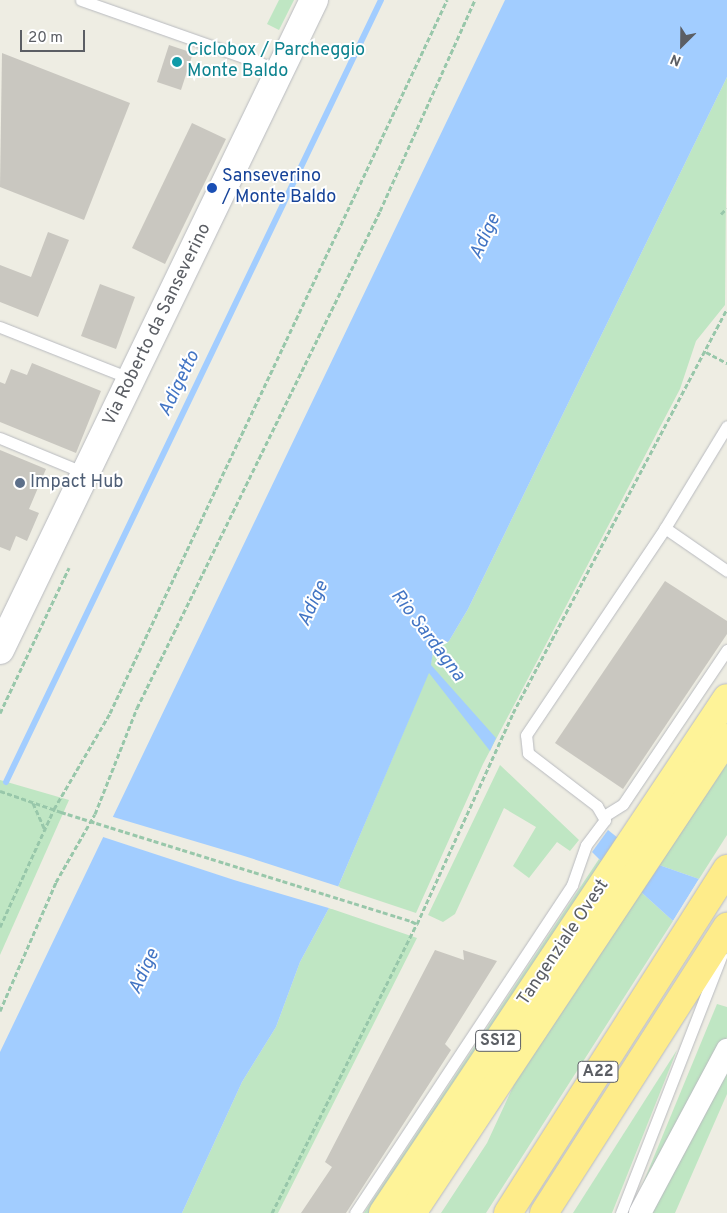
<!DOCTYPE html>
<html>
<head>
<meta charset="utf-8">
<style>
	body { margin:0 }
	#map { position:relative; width:727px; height:1213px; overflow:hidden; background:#eeede3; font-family:Overpass,sans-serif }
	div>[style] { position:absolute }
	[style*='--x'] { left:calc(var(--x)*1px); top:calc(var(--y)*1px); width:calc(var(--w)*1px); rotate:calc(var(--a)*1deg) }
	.green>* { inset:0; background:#bfe6c3 }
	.water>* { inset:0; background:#a2cdff }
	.pier>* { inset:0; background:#eeede3 }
	.stream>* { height:6px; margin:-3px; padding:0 3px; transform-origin:3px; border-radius:3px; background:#a2cdff }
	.building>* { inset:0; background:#c9c7c0 }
	.path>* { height:3px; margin-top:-1.5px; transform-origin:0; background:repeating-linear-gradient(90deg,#98c7aa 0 5px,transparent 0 7.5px) }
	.roads { filter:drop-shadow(0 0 1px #b8babf) drop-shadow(0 0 1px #b8babf) }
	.service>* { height:11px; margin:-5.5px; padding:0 5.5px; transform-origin:5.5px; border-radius:5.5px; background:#fff }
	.minor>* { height:22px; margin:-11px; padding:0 11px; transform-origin:11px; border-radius:11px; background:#fff }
	.tertiary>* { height:28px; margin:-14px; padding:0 14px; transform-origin:14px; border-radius:14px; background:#fff }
	.trunk>* { height:28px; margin:-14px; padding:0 14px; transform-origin:14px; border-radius:14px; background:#fef398 }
	.motorway>* { height:28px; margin:-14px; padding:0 14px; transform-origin:14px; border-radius:14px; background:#feec8a }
	.path-bridge>* { height:3px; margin-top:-1.5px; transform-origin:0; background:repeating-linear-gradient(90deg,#98c7aa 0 5px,transparent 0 7.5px) }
	.dots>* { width:14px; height:14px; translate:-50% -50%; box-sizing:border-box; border:2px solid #fff; border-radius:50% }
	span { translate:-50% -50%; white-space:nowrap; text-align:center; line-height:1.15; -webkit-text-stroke:4px #fff; paint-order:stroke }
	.shield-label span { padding:1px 4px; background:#fff; border:1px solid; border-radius:4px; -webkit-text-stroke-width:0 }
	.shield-label { font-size:16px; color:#5b5e64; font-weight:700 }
	.culture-label { font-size:18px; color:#0d838f }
	.left { translate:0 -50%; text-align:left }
	.transit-label { font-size:18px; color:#164399 }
	.street-label { font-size:18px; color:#5b5e64 }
	.service-label { font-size:18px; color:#4e5e75 }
	.water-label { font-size:19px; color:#4375c4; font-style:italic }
	.north { position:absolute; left:657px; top:20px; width:50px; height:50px; -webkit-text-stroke:4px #fff; paint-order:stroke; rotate:203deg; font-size:14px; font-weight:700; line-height:20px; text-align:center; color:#5b5e64 }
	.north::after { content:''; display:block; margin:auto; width:18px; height:22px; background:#5b5e64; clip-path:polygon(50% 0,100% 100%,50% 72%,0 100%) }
	.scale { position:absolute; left:20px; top:30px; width:65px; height:22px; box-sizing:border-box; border:2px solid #5b5e64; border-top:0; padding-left:6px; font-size:15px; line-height:18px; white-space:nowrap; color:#5b5e64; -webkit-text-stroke:4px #fff; paint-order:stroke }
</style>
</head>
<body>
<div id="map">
	<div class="green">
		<i style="clip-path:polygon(279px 0,294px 0,279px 30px,267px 24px)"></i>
		<i style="clip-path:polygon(727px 77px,725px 305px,696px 341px,680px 389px,483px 764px,416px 913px,338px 887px,430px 669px,433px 652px,449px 641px,468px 609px)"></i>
		<i style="clip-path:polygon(727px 762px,727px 835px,699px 879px,659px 865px)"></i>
		<i style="clip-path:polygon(500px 765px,579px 840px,570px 851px,557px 842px,529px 878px,513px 866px,536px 827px,504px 808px,455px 914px,443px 922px,428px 915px)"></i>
		<i style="clip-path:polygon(0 780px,69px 800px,0 955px)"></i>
		<i style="clip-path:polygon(599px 859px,602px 862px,371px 1213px,364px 1213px)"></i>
		<i style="clip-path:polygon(641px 892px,673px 921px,486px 1213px,441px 1213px,487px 1143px,518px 1076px)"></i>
		<i style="clip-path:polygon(329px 908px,417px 938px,278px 1213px,182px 1213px,242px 1082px,276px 1027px,300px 962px)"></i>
		<i style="clip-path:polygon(717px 1004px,727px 1007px,727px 1037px,634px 1205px)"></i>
		<i style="clip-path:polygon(677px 1050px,612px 1213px,573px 1213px)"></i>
		<i style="clip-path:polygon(727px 1066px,727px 1094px,675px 1213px,648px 1213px)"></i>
	</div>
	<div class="water">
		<i style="clip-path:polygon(505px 0,727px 0,727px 77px,468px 609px,449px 641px,433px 652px,431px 665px,496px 738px,490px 751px,429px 673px,329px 908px,300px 962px,276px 1027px,242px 1082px,182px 1213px,0 1213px,0 1052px)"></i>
		<i style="clip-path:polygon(608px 830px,618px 838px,602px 862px,592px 852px)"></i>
		<i style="clip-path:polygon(659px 865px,699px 879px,673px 921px,641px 892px)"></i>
	</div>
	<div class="pier">
		<i style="clip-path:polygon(110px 816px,241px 855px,340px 887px,332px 909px,234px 880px,100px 836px)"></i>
		<i style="clip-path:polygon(699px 879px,701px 880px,675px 922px,673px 921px)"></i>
	</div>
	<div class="stream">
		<i style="--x:6;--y:782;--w:867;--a:-64.38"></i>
	</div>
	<div class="building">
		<i style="clip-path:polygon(169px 45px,193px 53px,181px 90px,157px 82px)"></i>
		<i style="clip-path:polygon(2px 53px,130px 103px,84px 220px,0 187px)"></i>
		<i style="clip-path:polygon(192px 123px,226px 139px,165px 264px,132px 248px)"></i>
		<i style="clip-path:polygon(48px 232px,69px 240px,38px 317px,0 302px,0 265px,31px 277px)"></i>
		<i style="clip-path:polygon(100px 284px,135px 297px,116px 349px,81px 336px)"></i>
		<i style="clip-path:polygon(32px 363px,101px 391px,76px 453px,0 422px,0 382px,5px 384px,11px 369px,27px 375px)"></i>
		<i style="clip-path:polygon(0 450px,46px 469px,29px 509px,39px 513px,27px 541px,16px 536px,10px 551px,0 547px)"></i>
		<i style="clip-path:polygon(665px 581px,727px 621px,727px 634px,623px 789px,555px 743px)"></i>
		<i style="clip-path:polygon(435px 950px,464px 960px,463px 950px,497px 961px,445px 1044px,451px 1050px,346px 1213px,301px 1213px,332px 1167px,325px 1162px)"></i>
	</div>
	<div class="path">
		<i style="--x:721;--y:214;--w:8;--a:-45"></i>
		<i style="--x:706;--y:352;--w:24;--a:28"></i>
		<i style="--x:0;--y:713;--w:161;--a:-64.6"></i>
		<i style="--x:0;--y:791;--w:65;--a:19"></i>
		<i style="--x:33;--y:803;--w:30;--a:66"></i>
		<i style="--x:411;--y:921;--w:7;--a:27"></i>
		<i style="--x:0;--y:927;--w:130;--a:-65.4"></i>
		<i style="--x:54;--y:809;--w:111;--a:-59.7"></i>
		<i style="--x:110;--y:713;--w:789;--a:-64.7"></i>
		<i style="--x:0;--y:1011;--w:141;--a:-66.5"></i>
		<i style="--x:56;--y:882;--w:78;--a:-60.2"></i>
		<i style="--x:95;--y:814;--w:114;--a:-68.4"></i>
		<i style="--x:137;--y:708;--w:553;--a:-63.94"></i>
		<i style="--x:380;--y:211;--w:231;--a:-65.8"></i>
		<i style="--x:272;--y:1213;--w:323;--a:-63.4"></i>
		<i style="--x:417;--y:924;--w:232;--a:-65.5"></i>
		<i style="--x:513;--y:713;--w:457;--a:-62.1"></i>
	</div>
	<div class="roads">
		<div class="service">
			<i style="--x:81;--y:0;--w:211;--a:19.4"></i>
			<i style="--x:0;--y:327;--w:142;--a:21.5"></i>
			<i style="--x:0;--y:438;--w:92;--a:22.4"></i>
			<i style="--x:665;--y:528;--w:75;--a:34.7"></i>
			<i style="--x:604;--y:816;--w:22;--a:-32"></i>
			<i style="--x:623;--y:804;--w:186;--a:-56"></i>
			<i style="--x:355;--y:1213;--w:393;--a:-56.5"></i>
			<i style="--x:572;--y:885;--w:42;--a:-70.7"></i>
			<i style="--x:586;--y:845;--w:31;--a:-53"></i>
			<i style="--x:605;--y:820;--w:16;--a:-120"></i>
			<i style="--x:597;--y:806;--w:87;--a:-142.5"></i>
			<i style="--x:528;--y:753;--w:18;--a:-96"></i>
			<i style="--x:526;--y:735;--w:249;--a:-56.1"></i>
			<i style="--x:665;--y:528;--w:119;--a:-58.7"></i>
			<i style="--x:621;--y:1213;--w:276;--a:-68.7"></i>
		</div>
		<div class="minor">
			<i style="--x:640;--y:1213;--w:185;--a:-61.9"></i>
		</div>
		<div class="tertiary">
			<i style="--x:0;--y:650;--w:722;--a:-64.22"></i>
		</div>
		<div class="trunk">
			<i style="--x:383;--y:1213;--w:619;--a:-56.26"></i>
			<i style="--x:412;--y:1213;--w:570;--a:-56.45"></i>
		</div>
		<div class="motorway">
			<i style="--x:508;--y:1213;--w:408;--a:-57.5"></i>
			<i style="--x:544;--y:1213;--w:340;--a:-57.4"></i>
		</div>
	</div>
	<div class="path-bridge">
		<i style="--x:61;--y:812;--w:367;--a:17.3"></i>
	</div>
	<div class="dots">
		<i style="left:177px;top:62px;background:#0f9aa8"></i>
		<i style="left:212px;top:188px;background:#1a4fb4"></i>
		<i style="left:20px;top:483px;background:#5c6f8a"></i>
	</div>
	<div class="shield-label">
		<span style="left:498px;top:1041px">SS12</span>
		<span style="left:598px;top:1072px">A22</span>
	</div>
	<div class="culture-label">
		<span class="left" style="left:187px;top:62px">Ciclobox / Parcheggio<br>Monte Baldo</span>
	</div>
	<div class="transit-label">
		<span class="left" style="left:222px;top:188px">Sanseverino<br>/ Monte Baldo</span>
	</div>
	<div class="street-label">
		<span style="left:158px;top:325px;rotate:-64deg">Via Roberto da Sanseverino</span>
		<span style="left:564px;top:943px;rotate:-56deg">Tangenziale Ovest</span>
	</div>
	<div class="service-label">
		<span class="left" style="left:30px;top:483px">Impact Hub</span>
	</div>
	<div class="water-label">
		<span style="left:486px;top:237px;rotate:-65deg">Adige</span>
		<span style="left:180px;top:384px;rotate:-64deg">Adigetto</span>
		<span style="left:314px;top:604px;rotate:-65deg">Adige</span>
		<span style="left:427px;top:636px;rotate:53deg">Rio Sardagna</span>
		<span style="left:145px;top:972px;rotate:-65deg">Adige</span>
	</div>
	<div class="north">N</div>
	<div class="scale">20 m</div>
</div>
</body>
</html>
